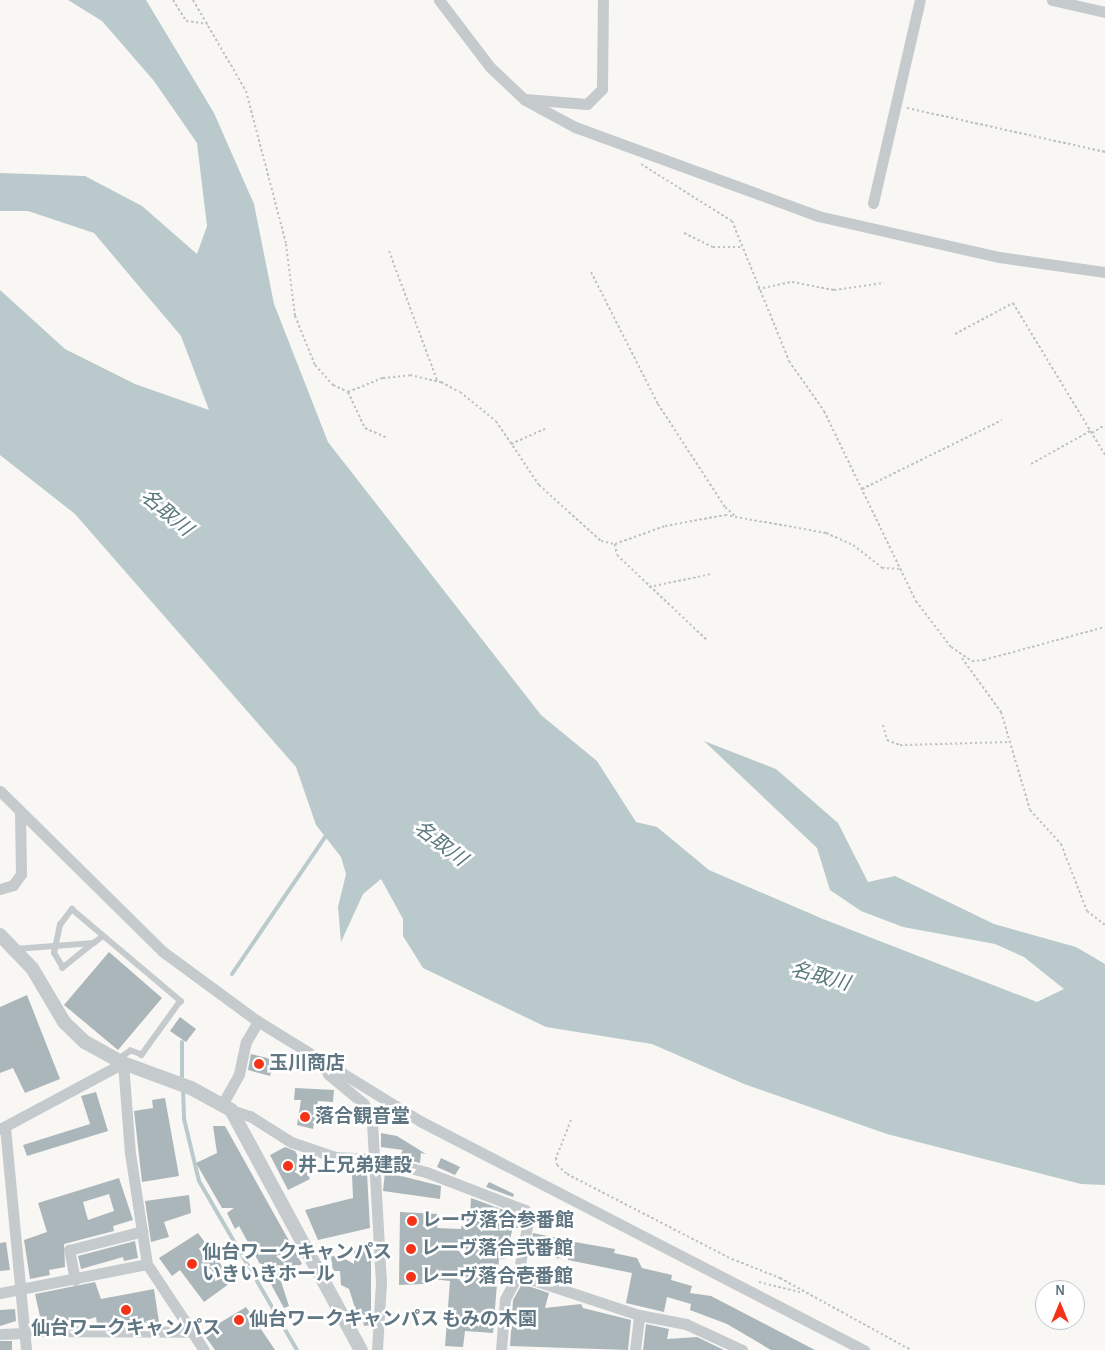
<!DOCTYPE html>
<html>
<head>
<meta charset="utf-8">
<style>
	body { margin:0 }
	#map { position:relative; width:1105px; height:1350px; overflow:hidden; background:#f8f7f4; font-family:"Alegreya Sans","Noto Sans JP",sans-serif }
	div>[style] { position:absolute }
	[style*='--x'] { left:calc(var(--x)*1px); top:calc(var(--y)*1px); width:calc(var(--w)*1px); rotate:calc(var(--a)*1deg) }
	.water>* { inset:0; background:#bacacc }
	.stream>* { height:4px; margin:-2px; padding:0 2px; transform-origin:2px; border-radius:2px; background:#bacacc }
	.building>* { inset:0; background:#abb6bb }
	.path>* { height:2px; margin-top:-1px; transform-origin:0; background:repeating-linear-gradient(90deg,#c0c3c5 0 2.5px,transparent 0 5px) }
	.service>* { height:5.5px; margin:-2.75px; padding:0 2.75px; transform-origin:2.75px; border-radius:2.75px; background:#c5cacd }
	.minor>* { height:11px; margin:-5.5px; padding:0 5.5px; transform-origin:5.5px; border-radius:5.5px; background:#c5cacd }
	.tertiary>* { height:14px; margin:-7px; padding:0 7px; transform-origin:7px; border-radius:7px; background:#c5cacd }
	.dots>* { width:14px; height:14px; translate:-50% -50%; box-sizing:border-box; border:2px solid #fff; border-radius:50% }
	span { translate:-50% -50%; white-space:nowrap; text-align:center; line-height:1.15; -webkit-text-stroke:5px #fff; paint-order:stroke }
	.poi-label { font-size:19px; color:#607783; font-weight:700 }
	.left { translate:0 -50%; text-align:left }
	.water-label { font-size:20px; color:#5a787d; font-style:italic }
	.north { position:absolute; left:1035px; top:1280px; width:50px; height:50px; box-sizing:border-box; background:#fff; border:1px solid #bfc9cd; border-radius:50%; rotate:0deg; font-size:14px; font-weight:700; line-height:20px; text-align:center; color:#607783 }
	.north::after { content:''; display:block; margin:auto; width:18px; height:22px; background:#f43318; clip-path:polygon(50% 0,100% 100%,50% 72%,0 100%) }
</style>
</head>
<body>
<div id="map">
	<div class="water">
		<i style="clip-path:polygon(68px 0,146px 0,214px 113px,254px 204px,274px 304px,328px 442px,541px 715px,597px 761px,636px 822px,657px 827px,709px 870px,823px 919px,1037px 1002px,1064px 989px,1024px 957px,995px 944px,903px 927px,861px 911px,830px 890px,817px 848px,704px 741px,776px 769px,838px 823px,868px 882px,895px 876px,994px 924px,1076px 947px,1105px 964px,1105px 1185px,1081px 1184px,887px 1134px,744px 1084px,652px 1044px,546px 1027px,423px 968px,403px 936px,403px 919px,381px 879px,363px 894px,341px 942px,338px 907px,346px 874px,341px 857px,316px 825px,296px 767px,75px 514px,0 455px,0 290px,65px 349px,135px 384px,209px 410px,181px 336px,94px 233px,28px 211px,0 211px,0 173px,85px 176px,142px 206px,197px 254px,207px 226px,197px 143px,154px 81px,102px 21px)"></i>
	</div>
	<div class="stream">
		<i style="--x:232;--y:974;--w:171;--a:-55.8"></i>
		<i style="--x:182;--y:1042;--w:39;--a:90"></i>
		<i style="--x:183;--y:1088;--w:31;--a:88"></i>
		<i style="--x:184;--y:1119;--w:64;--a:76.4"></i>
		<i style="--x:199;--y:1181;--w:195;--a:59.9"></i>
	</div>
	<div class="building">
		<i style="clip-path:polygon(109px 952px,162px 998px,118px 1050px,64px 1005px)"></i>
		<i style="clip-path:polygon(27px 995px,60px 1079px,25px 1093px,13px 1068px,0 1073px,0 1007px)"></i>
		<i style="clip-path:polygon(180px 1017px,196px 1029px,186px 1042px,170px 1031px)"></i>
		<i style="clip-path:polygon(251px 1054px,275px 1060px,270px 1076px,248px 1070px)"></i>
		<i style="clip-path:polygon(295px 1088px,334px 1090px,333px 1102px,318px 1101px,313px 1129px,297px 1125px,301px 1100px,294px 1100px)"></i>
		<i style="clip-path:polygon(96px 1092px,108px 1131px,27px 1156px,23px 1145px,90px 1124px,81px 1096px)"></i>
		<i style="clip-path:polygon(165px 1098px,179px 1176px,142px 1182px,134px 1111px,153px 1108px,152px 1100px)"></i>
		<i style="clip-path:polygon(213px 1126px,225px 1126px,302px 1264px,279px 1275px,289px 1306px,284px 1308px,239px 1226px,235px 1229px,227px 1213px,234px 1208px,222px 1208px,196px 1163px,217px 1153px)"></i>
		<i style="clip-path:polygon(381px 1133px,397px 1136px,426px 1154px,421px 1153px,420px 1163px,408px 1160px,400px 1155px,403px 1150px,381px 1147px)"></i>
		<i style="clip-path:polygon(285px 1147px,295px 1151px,310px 1179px,288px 1190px,270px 1155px)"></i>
		<i style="clip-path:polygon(441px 1158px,460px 1167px,455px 1175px,437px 1167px)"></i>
		<i style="clip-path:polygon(385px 1172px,441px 1186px,440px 1199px,383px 1191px)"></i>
		<i style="clip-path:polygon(367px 1173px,370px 1228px,318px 1240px,305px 1210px,353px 1198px,352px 1174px)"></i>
		<i style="clip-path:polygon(evenodd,119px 1178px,133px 1220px,113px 1226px,114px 1231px,64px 1244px,65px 1267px,49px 1270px,50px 1275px,30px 1279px,24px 1240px,47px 1232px,38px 1203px,119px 1178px,109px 1194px,114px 1211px,88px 1220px,83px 1202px,109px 1194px)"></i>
		<i style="clip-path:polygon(489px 1182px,514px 1194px,513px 1197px,486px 1187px)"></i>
		<i style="clip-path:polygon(189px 1195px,191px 1213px,164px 1222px,169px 1237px,151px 1242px,145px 1201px)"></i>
		<i style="clip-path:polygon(471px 1198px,520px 1216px,518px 1228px,513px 1227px,505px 1259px,499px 1259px,493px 1333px,465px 1331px,463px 1347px,445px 1346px,450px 1281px,424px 1278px,424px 1284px,399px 1285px,400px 1212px,439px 1214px,437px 1228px,461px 1229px,464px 1215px,470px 1215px)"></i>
		<i style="clip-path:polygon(198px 1233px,233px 1281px,204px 1302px,180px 1270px,172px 1276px,159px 1258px)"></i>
		<i style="clip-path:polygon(533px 1233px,567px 1240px,561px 1259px,530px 1252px)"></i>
		<i style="clip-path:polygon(135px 1241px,138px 1258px,124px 1261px,123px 1257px,81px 1269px,78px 1256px)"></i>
		<i style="clip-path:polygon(569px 1241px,615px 1249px,614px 1253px,637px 1258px,642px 1268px,672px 1275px,671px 1280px,692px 1286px,690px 1293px,711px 1296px,815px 1350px,771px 1350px,727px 1324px,690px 1310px,691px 1304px,667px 1297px,664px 1312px,626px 1303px,632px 1273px,568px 1260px)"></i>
		<i style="clip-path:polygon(6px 1242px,10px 1270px,0 1271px,0 1243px)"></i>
		<i style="clip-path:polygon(354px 1250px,371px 1250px,371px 1325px,364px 1326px,361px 1310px,356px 1311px,349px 1289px,341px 1285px,340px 1271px,333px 1271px,331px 1257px,336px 1254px,354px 1264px)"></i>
		<i style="clip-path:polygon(95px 1282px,101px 1299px,154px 1289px,159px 1322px,97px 1324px,96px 1317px,73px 1324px,41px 1321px,35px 1294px)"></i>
		<i style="clip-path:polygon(522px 1284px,549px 1293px,545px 1308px,581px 1304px,583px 1308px,631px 1320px,628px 1350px,510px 1346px,513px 1300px)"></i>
		<i style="clip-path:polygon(246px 1307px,275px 1350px,215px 1350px,203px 1333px)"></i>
		<i style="clip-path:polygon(15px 1309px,16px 1321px,0 1326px,0 1310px)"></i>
		<i style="clip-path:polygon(646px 1324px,669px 1329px,667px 1339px,697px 1337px,724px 1350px,643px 1350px)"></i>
		<i style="clip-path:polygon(0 1341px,12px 1341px,12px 1350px,0 1350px)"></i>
	</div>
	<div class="path">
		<i style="--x:173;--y:0;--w:25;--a:58"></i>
		<i style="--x:186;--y:21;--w:22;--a:8"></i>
		<i style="--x:193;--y:0;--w:105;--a:59.8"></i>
		<i style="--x:246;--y:91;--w:158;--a:75.3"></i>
		<i style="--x:286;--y:244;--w:73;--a:82.9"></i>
		<i style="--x:295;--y:316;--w:53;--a:67.8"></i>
		<i style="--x:315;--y:365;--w:27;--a:48"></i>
		<i style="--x:333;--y:385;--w:17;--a:25"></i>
		<i style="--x:348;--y:392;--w:38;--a:-22"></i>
		<i style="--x:383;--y:378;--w:27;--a:-6"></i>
		<i style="--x:410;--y:375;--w:32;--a:13"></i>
		<i style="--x:441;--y:382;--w:21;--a:28"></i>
		<i style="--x:460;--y:392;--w:46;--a:38.9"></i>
		<i style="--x:496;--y:421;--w:77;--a:56.1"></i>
		<i style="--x:539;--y:485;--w:84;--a:42.1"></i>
		<i style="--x:601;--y:541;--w:14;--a:12"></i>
		<i style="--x:615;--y:544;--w:11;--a:80"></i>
		<i style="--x:617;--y:555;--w:124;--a:43.4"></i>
		<i style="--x:907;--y:108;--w:203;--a:12.5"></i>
		<i style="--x:641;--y:164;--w:107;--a:32.1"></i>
		<i style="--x:732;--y:221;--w:151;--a:67.8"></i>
		<i style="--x:789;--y:361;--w:61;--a:55"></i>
		<i style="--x:824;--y:411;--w:211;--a:64.2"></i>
		<i style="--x:916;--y:601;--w:58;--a:52.7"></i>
		<i style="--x:951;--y:647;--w:25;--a:34"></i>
		<i style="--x:972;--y:661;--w:12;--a:-5"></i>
		<i style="--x:984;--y:660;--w:125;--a:-15.3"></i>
		<i style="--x:684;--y:233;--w:32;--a:26"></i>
		<i style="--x:713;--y:247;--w:29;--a:0"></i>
		<i style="--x:389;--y:251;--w:138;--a:69.6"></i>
		<i style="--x:591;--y:272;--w:148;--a:63.1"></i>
		<i style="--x:658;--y:404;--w:123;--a:57"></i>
		<i style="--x:725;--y:507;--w:13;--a:42"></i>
		<i style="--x:758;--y:289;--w:35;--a:-12"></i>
		<i style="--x:792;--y:282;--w:43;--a:10.8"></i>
		<i style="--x:834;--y:290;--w:50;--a:-8"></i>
		<i style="--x:955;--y:334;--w:66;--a:-28.1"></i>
		<i style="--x:1013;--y:303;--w:178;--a:58.8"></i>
		<i style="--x:348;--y:392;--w:40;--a:65"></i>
		<i style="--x:365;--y:428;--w:24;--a:24"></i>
		<i style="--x:1092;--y:433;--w:15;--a:-32"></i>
		<i style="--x:511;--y:444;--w:39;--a:-24"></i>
		<i style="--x:1031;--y:464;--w:68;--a:-29.2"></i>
		<i style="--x:862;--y:489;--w:156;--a:-26.2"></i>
		<i style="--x:615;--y:544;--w:53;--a:-19.8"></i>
		<i style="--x:665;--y:526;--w:61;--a:-10.4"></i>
		<i style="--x:725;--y:515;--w:103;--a:10.1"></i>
		<i style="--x:826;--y:533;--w:30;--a:24"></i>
		<i style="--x:853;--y:545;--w:37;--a:38"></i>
		<i style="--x:882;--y:568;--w:18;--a:3"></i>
		<i style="--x:649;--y:587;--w:63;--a:-11.8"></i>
		<i style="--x:962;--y:658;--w:67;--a:54.2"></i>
		<i style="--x:1001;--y:712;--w:102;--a:73.5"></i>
		<i style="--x:1030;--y:810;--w:46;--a:47.6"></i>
		<i style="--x:1061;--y:844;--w:72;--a:68.8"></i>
		<i style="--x:1087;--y:911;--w:23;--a:38"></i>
		<i style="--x:883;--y:725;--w:16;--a:75"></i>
		<i style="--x:887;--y:740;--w:14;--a:21"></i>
		<i style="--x:900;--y:745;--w:110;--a:-1.6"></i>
		<i style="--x:571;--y:1120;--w:41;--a:111.5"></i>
		<i style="--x:556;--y:1158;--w:7;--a:82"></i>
		<i style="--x:557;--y:1165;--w:13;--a:42"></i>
		<i style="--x:567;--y:1174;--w:186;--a:27.3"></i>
		<i style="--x:732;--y:1259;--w:52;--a:21.6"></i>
		<i style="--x:780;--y:1278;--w:149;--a:28.8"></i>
		<i style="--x:759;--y:1282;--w:45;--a:14"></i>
	</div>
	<div class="service">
		<i style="--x:94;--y:943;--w:40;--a:141"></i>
		<i style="--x:63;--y:968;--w:17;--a:-121"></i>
		<i style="--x:54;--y:953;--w:29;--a:-78"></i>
		<i style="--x:60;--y:925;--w:20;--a:-53"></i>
		<i style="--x:72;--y:909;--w:143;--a:40.2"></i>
		<i style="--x:181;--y:1001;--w:67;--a:125.8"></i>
		<i style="--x:142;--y:1055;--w:12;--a:-160"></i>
		<i style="--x:131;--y:1051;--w:14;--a:146"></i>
		<i style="--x:15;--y:949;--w:79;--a:-4.3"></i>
		<i style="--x:94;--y:943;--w:11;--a:-38"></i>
	</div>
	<div class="minor">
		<i style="--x:439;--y:0;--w:84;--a:52.7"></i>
		<i style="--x:490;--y:67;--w:48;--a:43.3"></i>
		<i style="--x:525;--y:100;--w:57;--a:28.4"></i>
		<i style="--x:575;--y:127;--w:259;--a:20.1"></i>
		<i style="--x:818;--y:216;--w:186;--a:12.8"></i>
		<i style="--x:999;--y:257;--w:107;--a:8.1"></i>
		<i style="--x:1052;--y:0;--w:54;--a:12.8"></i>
		<i style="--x:525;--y:99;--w:62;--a:4.6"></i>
		<i style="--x:587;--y:104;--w:21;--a:-45"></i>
		<i style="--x:602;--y:89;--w:89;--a:-89.4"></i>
		<i style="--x:873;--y:203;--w:208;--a:-77"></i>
		<i style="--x:0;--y:791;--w:228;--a:44.6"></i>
		<i style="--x:162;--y:951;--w:117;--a:36.3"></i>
		<i style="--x:256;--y:1020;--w:193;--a:31.6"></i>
		<i style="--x:420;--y:1121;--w:500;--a:27.3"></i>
		<i style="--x:0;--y:889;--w:14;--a:-17"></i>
		<i style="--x:13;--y:885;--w:14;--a:-54"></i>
		<i style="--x:21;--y:874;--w:61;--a:-90.9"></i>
		<i style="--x:322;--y:1062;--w:13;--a:63"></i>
		<i style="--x:328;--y:1074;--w:47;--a:39.8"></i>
		<i style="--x:364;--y:1104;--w:20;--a:66"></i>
		<i style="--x:372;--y:1122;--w:160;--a:86.8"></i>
		<i style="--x:381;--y:1282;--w:68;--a:93.4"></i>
		<i style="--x:222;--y:1105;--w:35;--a:-61"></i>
		<i style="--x:239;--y:1074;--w:33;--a:-78"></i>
		<i style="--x:246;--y:1042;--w:24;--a:-60"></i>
		<i style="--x:231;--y:1110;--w:20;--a:18"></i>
		<i style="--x:250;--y:1116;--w:49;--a:32.4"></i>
		<i style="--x:291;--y:1142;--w:46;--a:18.8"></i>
		<i style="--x:335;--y:1157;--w:40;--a:2.9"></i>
		<i style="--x:375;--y:1159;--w:53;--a:14.3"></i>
		<i style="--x:426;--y:1172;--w:106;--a:21"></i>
		<i style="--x:525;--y:1210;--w:7;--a:56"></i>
		<i style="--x:529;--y:1216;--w:60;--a:100.6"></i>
		<i style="--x:5;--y:1127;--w:224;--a:84.6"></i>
		<i style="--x:0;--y:1129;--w:140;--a:-28.2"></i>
		<i style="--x:123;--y:1063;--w:90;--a:85.6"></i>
		<i style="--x:130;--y:1153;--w:112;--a:81.3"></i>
		<i style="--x:147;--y:1264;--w:150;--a:168.8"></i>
		<i style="--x:147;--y:1264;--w:103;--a:56.5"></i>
		<i style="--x:75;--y:1280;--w:31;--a:-101"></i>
		<i style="--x:69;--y:1250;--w:76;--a:-14.4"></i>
		<i style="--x:26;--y:1331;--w:165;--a:0.3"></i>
		<i style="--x:0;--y:1334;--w:26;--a:-2"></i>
		<i style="--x:501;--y:1350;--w:51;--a:-85.5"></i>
		<i style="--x:505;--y:1299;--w:27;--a:-62"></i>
		<i style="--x:518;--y:1275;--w:127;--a:18.3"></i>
		<i style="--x:639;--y:1315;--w:48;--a:10.8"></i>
		<i style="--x:686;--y:1324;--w:62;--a:24.9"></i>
		<i style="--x:635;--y:1350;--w:35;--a:-83"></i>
	</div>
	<div class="tertiary">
		<i style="--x:0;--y:935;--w:46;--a:45.9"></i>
		<i style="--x:32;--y:968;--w:63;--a:59.3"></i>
		<i style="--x:64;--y:1022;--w:29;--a:44"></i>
		<i style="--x:85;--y:1042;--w:43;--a:28.9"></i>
		<i style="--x:123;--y:1063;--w:72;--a:20.2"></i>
		<i style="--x:191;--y:1088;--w:46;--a:28.8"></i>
		<i style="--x:231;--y:1110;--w:273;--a:61.6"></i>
	</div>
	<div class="dots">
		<i style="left:259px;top:1064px;background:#f43318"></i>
		<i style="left:305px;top:1117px;background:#f43318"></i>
		<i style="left:288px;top:1166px;background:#f43318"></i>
		<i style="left:412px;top:1221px;background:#f43318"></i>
		<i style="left:411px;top:1249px;background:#f43318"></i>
		<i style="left:192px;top:1264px;background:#f43318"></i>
		<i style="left:411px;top:1277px;background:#f43318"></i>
		<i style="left:126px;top:1310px;background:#f43318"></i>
		<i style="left:239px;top:1320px;background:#f43318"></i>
	</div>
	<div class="poi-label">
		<span class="left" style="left:269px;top:1064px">玉川商店</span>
		<span class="left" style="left:315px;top:1117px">落合観音堂</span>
		<span class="left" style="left:298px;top:1166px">井上兄弟建設</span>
		<span class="left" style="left:422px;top:1221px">レーヴ落合参番館</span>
		<span class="left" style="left:421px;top:1249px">レーヴ落合弐番館</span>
		<span class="left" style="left:202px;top:1264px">仙台ワークキャンパス<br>いきいきホール</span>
		<span class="left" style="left:421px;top:1277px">レーヴ落合壱番館</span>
		<span class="left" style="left:249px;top:1320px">仙台ワークキャンパス もみの木園</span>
		<span style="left:126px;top:1329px">仙台ワークキャンパス</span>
	</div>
	<div class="water-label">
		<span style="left:166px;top:513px;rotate:40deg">名取川</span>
		<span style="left:440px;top:844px;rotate:37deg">名取川</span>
		<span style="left:820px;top:977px;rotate:15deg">名取川</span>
	</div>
	<div class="north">N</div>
</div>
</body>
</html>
